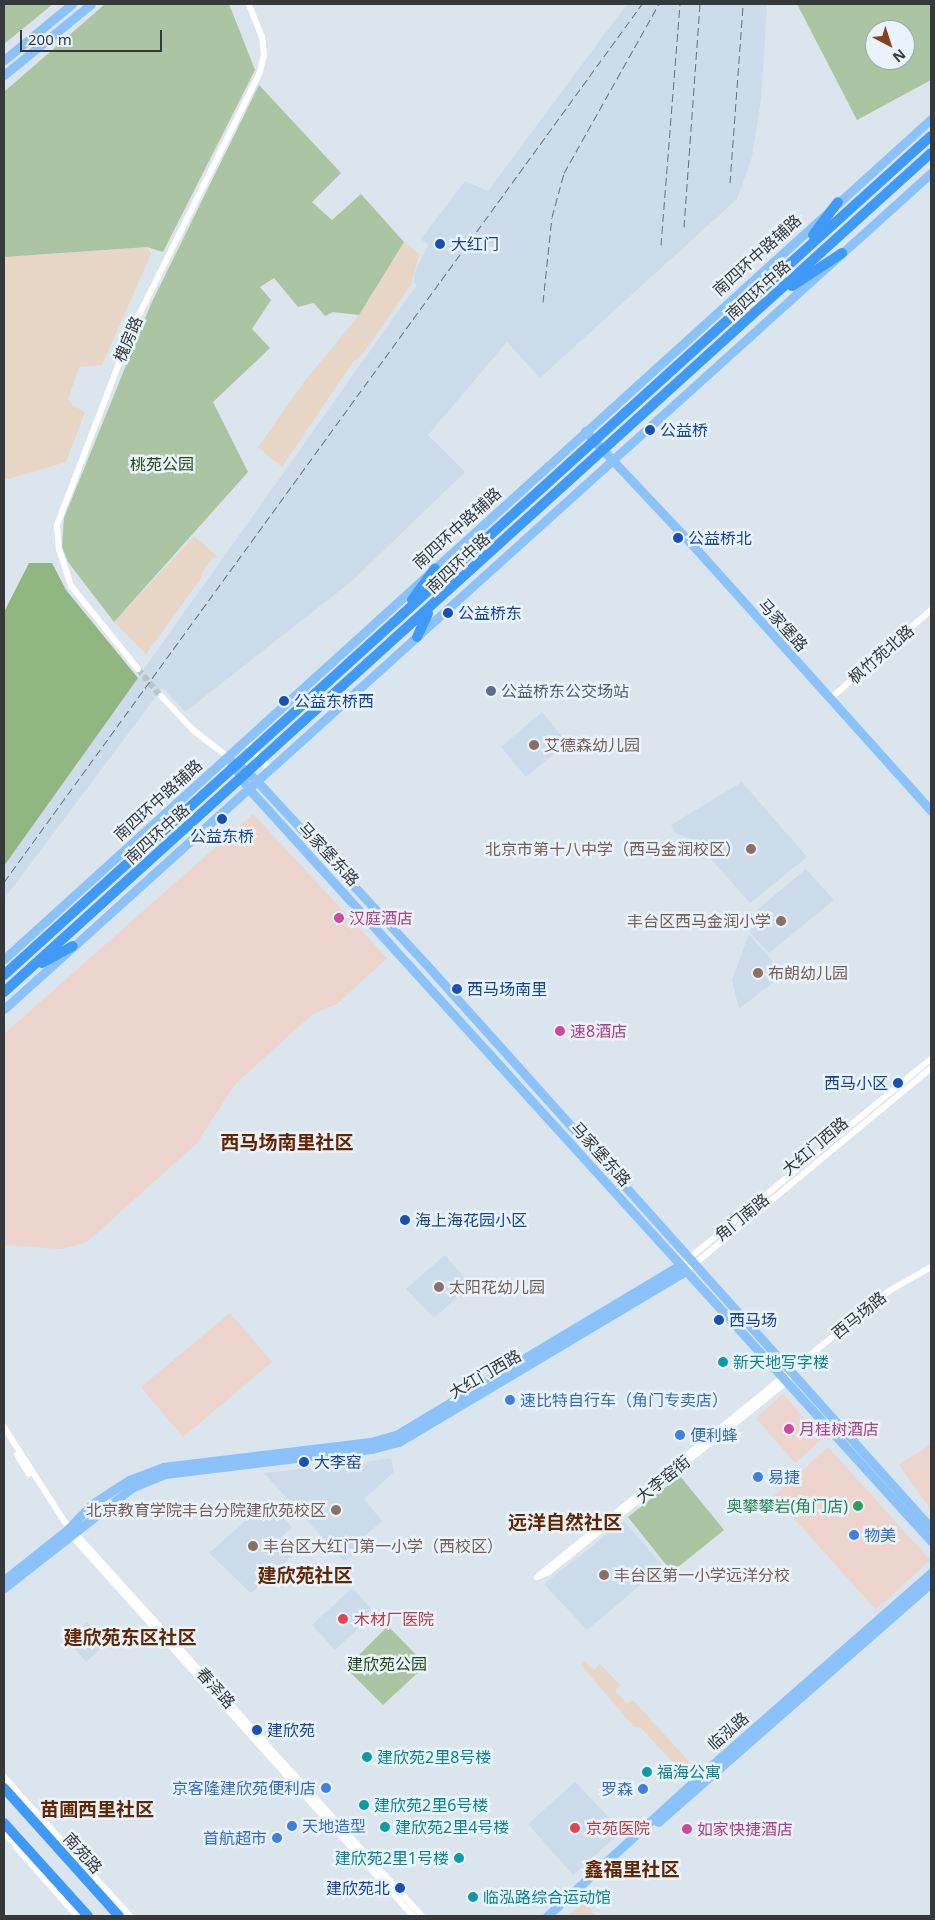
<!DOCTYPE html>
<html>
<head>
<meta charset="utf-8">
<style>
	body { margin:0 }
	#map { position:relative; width:935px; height:1920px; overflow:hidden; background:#dbe5ed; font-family:"Noto Sans","Noto Sans SC",sans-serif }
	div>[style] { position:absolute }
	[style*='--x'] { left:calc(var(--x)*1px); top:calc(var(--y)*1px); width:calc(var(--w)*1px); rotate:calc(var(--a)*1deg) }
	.commercial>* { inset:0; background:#edd4cc }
	.industrial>* { inset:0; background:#e8d6c6 }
	.built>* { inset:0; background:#ccdcea }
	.green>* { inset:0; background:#abc4a2 }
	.forest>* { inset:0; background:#91b682 }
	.minor-tunnel>* { height:6px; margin-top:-3px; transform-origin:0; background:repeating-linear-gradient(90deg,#bac3ca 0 6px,transparent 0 9px) }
	.minor>* { height:6px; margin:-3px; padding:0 3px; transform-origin:3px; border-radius:3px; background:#fff }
	.major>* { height:9px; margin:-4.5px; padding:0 4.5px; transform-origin:4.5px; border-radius:4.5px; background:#8bc2fa }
	.highway>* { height:10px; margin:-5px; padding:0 5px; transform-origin:5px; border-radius:5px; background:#3e99f7 }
	.rail>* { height:1px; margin-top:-0.5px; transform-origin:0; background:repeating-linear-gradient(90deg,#6a7075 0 8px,transparent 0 12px) }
	.dots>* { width:14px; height:14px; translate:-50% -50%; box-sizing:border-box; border:2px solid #e8f3fb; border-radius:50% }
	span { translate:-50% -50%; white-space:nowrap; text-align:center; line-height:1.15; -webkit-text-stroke:5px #e8f3fb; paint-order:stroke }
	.transit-label { font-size:16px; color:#164399 }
	.left { translate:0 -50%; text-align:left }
	.right { translate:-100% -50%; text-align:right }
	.street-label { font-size:16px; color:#35393c }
	.park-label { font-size:16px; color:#244712 }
	.service-label { font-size:16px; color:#4e5e75 }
	.education-label { font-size:16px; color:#785e54 }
	.hotel-label { font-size:16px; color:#b23c85 }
	.culture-label { font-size:16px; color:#0d838f }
	.shop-label { font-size:16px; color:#366cbe }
	.leisure-label { font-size:16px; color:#27864d }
	.health-label { font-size:16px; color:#be3a42 }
	.quarter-label { font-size:19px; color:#632500; font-weight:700 }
	.frame { position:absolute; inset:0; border:5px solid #35393c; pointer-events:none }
	.north { position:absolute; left:865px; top:20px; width:50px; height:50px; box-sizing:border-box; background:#e8f3fb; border:1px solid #a0a9af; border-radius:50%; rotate:140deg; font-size:14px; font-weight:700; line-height:20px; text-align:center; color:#35393c }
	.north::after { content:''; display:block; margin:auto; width:18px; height:22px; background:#87411b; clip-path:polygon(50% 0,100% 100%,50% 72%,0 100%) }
	.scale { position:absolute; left:20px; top:30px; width:142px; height:22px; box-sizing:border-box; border:2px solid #35393c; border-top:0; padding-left:6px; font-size:15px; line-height:18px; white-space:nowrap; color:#35393c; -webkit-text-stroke:4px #e8f3fb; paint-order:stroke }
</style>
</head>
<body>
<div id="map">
	<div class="commercial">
		<i style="clip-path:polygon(253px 814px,387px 958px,337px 1004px,313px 1014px,235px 1084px,197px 1143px,87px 1242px,61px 1249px,4px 1245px,4px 1034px)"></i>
		<i style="clip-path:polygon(230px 1313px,272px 1362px,183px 1437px,141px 1387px)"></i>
		<i style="clip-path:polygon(783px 1394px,822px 1439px,795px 1463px,756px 1418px)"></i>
		<i style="clip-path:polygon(931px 1444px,931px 1510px,899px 1465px)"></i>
		<i style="clip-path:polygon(828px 1447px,930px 1560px,876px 1610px,774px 1496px)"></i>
	</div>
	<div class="industrial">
		<i style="clip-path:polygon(404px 242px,419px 254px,411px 285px,364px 352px,352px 363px,282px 467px,258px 447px,304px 382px,359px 315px)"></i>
		<i style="clip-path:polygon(147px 247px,151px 254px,102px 365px,79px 367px,68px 399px,72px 405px,85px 412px,66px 462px,4px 480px,4px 257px)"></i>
		<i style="clip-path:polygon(194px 536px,218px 557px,213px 558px,202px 573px,202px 577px,146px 654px,114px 622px)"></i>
		<i style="clip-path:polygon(585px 1661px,594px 1670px,600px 1664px,620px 1685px,615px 1691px,627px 1704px,633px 1700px,692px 1765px,683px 1773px,640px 1727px,634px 1727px,581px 1665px)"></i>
		<i style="clip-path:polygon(585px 1902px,596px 1916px,568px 1916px)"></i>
	</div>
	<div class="built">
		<i style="clip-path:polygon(627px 4px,767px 4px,761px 99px,752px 157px,737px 199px,540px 378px,507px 342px,428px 435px,465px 472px,352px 581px,185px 712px,163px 687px,4px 899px,4px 866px,417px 285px,414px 282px,415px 272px,428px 245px,421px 239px,465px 181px,488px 191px)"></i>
		<i style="clip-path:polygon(542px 712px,567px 743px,526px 777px,501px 747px)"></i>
		<i style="clip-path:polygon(742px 782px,807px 857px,750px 903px,695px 841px,676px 833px,671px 825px)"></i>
		<i style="clip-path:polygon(806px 869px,834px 900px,769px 953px,750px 933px,757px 910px)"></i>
		<i style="clip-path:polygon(749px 934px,781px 971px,781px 976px,739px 1009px,732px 980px)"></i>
		<i style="clip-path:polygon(445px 1255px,471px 1285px,434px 1318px,406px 1289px)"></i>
		<i style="clip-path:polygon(391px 1458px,394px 1472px,364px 1499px,382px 1521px,359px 1541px,364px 1547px,344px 1561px,264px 1473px,345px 1464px,347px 1473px,359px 1471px,358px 1463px)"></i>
		<i style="clip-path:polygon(268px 1501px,292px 1527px,280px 1538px,295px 1554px,251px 1593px,209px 1553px)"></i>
		<i style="clip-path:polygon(624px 1521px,663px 1566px,587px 1630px,544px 1584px)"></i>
		<i style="clip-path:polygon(352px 1588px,375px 1613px,335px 1650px,312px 1625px)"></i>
		<i style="clip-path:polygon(87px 1622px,107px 1643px,86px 1662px,67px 1639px)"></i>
		<i style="clip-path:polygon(575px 1782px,622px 1831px,573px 1875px,528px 1824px)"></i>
	</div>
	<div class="green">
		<i style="clip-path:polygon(4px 4px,53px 4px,4px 44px)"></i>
		<i style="clip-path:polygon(105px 4px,229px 4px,255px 70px,163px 252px,147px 247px,4px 257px,4px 92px)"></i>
		<i style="clip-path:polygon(evenodd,797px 4px,931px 4px,931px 80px,857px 120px,797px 4px,875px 30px,905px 30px,905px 60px,875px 60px,875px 30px)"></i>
		<i style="clip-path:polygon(259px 85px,341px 173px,312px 202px,332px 220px,361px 194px,404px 242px,359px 315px,333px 312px,325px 316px,314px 303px,298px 307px,274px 278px,260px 287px,271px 300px,252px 329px,270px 348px,213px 402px,248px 472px,114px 622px,68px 562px,62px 547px,64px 518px,151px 304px)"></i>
		<i style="clip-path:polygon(680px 1476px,724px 1530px,672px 1572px,628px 1517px)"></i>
		<i style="clip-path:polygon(388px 1626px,426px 1665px,383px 1705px,346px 1668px)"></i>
	</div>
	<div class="forest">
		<i style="clip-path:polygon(29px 563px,52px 563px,66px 590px,138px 678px,4px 866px,4px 612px)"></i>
	</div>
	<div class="minor-tunnel">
		<i style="--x:138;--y:669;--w:35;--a:50"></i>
	</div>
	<div class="minor">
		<i style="--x:138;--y:669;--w:107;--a:-128.9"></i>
		<i style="--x:71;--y:586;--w:38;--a:-108"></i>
		<i style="--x:59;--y:550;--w:25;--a:-95"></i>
		<i style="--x:57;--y:525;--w:212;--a:-69"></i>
		<i style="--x:133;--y:327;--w:285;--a:-63.5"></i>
		<i style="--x:260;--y:72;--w:17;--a:-77"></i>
		<i style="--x:264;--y:55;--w:18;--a:-96"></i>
		<i style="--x:262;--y:37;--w:35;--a:-112"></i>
		<i style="--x:161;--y:696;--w:47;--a:46.7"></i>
		<i style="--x:193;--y:730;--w:44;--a:37.6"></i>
		<i style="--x:830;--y:699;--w:135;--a:-41.4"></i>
		<i style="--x:245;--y:741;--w:37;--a:49"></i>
		<i style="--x:687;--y:1260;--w:316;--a:-39.5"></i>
		<i style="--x:686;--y:1271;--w:318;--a:-39.6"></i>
		<i style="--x:791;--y:1370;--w:11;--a:105"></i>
		<i style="--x:788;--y:1381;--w:306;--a:141.4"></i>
		<i style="--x:549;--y:1572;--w:13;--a:157"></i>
		<i style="--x:537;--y:1577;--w:454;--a:-39.1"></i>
		<i style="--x:889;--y:1291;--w:48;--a:-29.7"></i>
		<i style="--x:4;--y:1427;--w:112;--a:57.4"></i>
		<i style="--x:64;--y:1521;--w:533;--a:47.81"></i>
		<i style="--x:17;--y:1455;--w:22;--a:58"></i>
		<i style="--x:70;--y:1534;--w:513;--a:48.08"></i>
		<i style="--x:4;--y:1777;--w:188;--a:47.8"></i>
		<i style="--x:4;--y:1833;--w:21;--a:45"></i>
		<i style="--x:16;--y:1847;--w:92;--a:48.5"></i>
	</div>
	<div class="major">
		<i style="--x:4;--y:60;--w:88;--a:-39.5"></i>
		<i style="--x:4;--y:75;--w:112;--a:-39.2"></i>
		<i style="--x:585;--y:431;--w:165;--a:46.7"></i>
		<i style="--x:698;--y:551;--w:349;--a:48.1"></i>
		<i style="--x:231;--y:761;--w:32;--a:58"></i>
		<i style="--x:248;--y:788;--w:1017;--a:47.79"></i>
		<i style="--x:242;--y:768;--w:18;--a:41"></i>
		<i style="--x:256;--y:780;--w:249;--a:47.3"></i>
		<i style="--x:425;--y:963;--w:758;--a:48.15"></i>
		<i style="--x:4;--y:959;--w:1251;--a:-42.18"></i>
		<i style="--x:4;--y:1009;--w:1248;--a:-42.05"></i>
		<i style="--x:4;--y:1580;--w:80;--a:-38.4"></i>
		<i style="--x:67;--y:1530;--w:36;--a:-46"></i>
		<i style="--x:92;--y:1504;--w:44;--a:-33"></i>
		<i style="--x:129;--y:1480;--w:36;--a:-21"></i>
		<i style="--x:163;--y:1467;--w:209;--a:-6.9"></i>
		<i style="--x:371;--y:1442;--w:26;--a:-16"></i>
		<i style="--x:396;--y:1435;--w:331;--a:-30.9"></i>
		<i style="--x:4;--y:1588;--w:164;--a:-38.1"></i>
		<i style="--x:133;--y:1487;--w:35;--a:-22"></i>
		<i style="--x:165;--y:1474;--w:209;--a:-6.9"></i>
		<i style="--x:372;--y:1449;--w:28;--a:-15"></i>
		<i style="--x:399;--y:1442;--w:334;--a:-30.8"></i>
		<i style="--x:658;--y:1822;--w:363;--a:-41.2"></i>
		<i style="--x:547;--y:1916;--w:212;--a:-42.5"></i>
		<i style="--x:703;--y:1773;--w:303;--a:-41.3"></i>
	</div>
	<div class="highway">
		<i style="--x:813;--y:235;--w:41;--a:-52.9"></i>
		<i style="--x:792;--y:286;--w:60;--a:-33.4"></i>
		<i style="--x:412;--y:600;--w:39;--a:-54"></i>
		<i style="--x:417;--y:637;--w:26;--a:-65"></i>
		<i style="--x:42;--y:963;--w:35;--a:-29"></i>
		<i style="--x:4;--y:975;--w:1250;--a:-42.15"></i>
		<i style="--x:4;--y:992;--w:1250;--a:-42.15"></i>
		<i style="--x:4;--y:1788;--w:172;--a:48.1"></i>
		<i style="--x:4;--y:1823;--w:125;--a:47.9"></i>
	</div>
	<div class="rail">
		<i style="--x:730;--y:183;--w:179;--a:-85.8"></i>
		<i style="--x:684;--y:227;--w:224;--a:-85.9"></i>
		<i style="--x:661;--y:245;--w:242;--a:-85.5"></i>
		<i style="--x:543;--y:302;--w:85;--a:-84"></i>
		<i style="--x:552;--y:217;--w:46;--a:-74.7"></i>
		<i style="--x:564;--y:173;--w:194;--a:-60.7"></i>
		<i style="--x:4;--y:882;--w:1085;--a:-54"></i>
	</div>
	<div class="dots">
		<i style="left:440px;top:244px;background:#1a4fb4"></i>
		<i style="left:650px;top:430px;background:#1a4fb4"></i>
		<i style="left:678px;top:538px;background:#1a4fb4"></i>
		<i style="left:448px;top:613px;background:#1a4fb4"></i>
		<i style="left:491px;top:691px;background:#5c6f8a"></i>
		<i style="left:284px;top:701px;background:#1a4fb4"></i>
		<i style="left:534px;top:745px;background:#8d6e63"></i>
		<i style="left:222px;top:819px;background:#1a4fb4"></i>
		<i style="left:751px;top:849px;background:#8d6e63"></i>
		<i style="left:339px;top:918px;background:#d1479c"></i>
		<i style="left:781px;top:921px;background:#8d6e63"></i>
		<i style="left:758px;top:973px;background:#8d6e63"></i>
		<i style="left:457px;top:989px;background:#1a4fb4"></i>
		<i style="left:560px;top:1031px;background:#d1479c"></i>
		<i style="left:898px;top:1083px;background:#1a4fb4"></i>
		<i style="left:405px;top:1220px;background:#1a4fb4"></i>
		<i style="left:439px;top:1287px;background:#8d6e63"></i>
		<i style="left:719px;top:1320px;background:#1a4fb4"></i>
		<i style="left:723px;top:1362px;background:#0f9aa8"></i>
		<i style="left:510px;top:1400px;background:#3f7fe0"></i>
		<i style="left:789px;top:1429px;background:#d1479c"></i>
		<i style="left:680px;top:1435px;background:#3f7fe0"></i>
		<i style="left:304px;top:1462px;background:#1a4fb4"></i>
		<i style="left:758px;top:1477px;background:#3f7fe0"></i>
		<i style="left:858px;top:1506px;background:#2e9e5b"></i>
		<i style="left:336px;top:1510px;background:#8d6e63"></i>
		<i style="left:854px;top:1535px;background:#3f7fe0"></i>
		<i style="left:253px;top:1546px;background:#8d6e63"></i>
		<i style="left:604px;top:1575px;background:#8d6e63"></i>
		<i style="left:343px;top:1619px;background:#e0444e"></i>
		<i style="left:257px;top:1730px;background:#1a4fb4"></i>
		<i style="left:367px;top:1757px;background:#0f9aa8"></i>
		<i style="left:647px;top:1772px;background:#0f9aa8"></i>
		<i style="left:326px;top:1788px;background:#3f7fe0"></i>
		<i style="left:643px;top:1789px;background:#3f7fe0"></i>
		<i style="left:364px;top:1805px;background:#0f9aa8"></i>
		<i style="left:292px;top:1826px;background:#3f7fe0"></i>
		<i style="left:385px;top:1827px;background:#0f9aa8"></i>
		<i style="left:575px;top:1828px;background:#e0444e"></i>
		<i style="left:687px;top:1829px;background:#d1479c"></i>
		<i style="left:277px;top:1838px;background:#3f7fe0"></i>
		<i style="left:459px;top:1858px;background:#0f9aa8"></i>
		<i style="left:400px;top:1888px;background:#1a4fb4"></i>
		<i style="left:473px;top:1897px;background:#0f9aa8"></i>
	</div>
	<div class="transit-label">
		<span class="left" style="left:451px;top:244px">大红门</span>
		<span class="left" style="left:660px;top:430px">公益桥</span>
		<span class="left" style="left:688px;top:538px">公益桥北</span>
		<span class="left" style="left:458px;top:613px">公益桥东</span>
		<span class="left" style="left:294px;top:701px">公益东桥西</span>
		<span style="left:222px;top:836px">公益东桥</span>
		<span class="left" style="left:467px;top:989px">西马场南里</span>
		<span class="right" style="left:888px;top:1083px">西马小区</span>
		<span class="left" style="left:415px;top:1220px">海上海花园小区</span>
		<span class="left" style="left:729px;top:1320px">西马场</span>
		<span class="left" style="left:314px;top:1462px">大李窑</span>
		<span class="left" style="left:267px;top:1730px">建欣苑</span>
		<span class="right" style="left:390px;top:1888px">建欣苑北</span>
	</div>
	<div class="street-label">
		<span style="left:757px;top:255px;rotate:-42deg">南四环中路辅路</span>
		<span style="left:758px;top:290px;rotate:-42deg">南四环中路</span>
		<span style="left:128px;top:339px;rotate:-67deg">槐房路</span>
		<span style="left:457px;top:528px;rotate:-42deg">南四环中路辅路</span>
		<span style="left:458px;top:563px;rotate:-43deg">南四环中路</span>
		<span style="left:783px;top:625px;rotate:48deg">马家堡路</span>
		<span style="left:881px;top:654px;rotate:-41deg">枫竹苑北路</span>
		<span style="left:158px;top:800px;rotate:-42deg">南四环中路辅路</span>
		<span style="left:157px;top:834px;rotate:-42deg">南四环中路</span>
		<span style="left:329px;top:854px;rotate:47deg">马家堡东路</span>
		<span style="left:815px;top:1146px;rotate:-40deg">大红门西路</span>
		<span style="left:601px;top:1154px;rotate:48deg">马家堡东路</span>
		<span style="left:742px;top:1217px;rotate:-39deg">角门南路</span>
		<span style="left:859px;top:1315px;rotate:-39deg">西马场路</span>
		<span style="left:485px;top:1374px;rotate:-30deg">大红门西路</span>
		<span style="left:663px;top:1479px;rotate:-39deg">大李窑街</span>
		<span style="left:216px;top:1688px;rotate:48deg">春泽路</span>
		<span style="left:728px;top:1731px;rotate:-41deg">临泓路</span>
		<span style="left:83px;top:1853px;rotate:48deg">南苑路</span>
	</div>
	<div class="park-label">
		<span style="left:162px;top:464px">桃苑公园</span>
		<span style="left:387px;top:1664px">建欣苑公园</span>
	</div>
	<div class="service-label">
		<span class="left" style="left:501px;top:691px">公益桥东公交场站</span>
	</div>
	<div class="education-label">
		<span class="left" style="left:544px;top:745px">艾德森幼儿园</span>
		<span class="right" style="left:741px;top:849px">北京市第十八中学（西马金润校区）</span>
		<span class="right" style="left:771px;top:921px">丰台区西马金润小学</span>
		<span class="left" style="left:768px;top:973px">布朗幼儿园</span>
		<span class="left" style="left:449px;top:1287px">太阳花幼儿园</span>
		<span class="right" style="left:326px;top:1510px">北京教育学院丰台分院建欣苑校区</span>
		<span class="left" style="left:263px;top:1546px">丰台区大红门第一小学（西校区）</span>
		<span class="left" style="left:614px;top:1575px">丰台区第一小学远洋分校</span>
	</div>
	<div class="hotel-label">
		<span class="left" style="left:349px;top:918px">汉庭酒店</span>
		<span class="left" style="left:570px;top:1031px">速8酒店</span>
		<span class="left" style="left:799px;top:1429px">月桂树酒店</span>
		<span class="left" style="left:697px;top:1829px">如家快捷酒店</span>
	</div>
	<div class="culture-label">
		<span class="left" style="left:733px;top:1362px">新天地写字楼</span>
		<span class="left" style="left:377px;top:1757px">建欣苑2里8号楼</span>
		<span class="left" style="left:657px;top:1772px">福海公寓</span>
		<span class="left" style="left:374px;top:1805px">建欣苑2里6号楼</span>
		<span class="left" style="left:395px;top:1827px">建欣苑2里4号楼</span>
		<span class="right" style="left:449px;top:1858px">建欣苑2里1号楼</span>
		<span class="left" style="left:483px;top:1897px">临泓路综合运动馆</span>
	</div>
	<div class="shop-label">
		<span class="left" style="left:520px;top:1400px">速比特自行车（角门专卖店）</span>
		<span class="left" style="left:690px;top:1435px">便利蜂</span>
		<span class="left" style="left:768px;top:1477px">易捷</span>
		<span class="left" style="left:864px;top:1535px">物美</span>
		<span class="right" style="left:316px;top:1788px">京客隆建欣苑便利店</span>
		<span class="right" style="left:633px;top:1789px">罗森</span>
		<span class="left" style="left:302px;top:1826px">天地造型</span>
		<span class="right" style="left:267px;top:1838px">首航超市</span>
	</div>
	<div class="leisure-label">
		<span class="right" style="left:848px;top:1506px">奥攀攀岩(角门店)</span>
	</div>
	<div class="health-label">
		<span class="left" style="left:354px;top:1619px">木材厂医院</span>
		<span class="left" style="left:586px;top:1828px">京苑医院</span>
	</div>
	<div class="quarter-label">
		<span style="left:287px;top:1143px">西马场南里社区</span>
		<span style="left:565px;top:1523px">远洋自然社区</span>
		<span style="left:305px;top:1576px">建欣苑社区</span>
		<span style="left:130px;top:1638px">建欣苑东区社区</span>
		<span style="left:97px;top:1810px">苗圃西里社区</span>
		<span style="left:632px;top:1870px">鑫福里社区</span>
	</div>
	<div class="frame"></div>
	<div class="north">N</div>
	<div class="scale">200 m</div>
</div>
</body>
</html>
